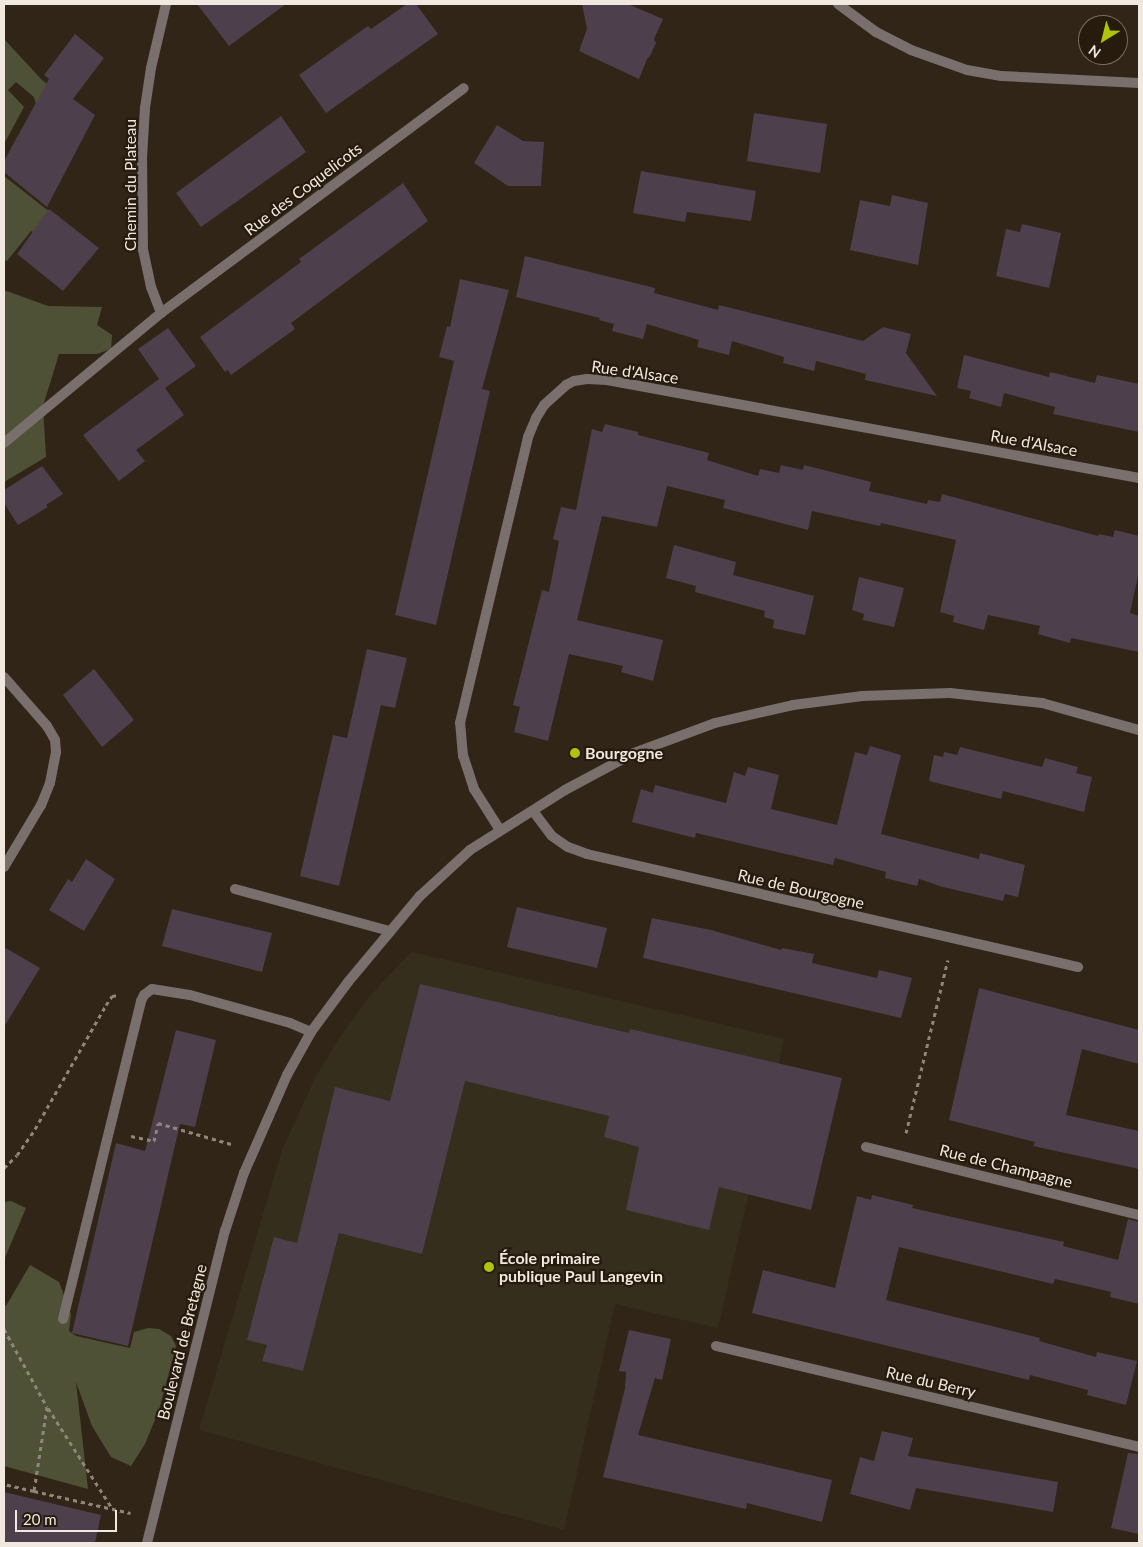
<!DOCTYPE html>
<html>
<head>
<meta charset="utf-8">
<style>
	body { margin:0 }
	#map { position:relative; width:1143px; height:1547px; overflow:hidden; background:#312518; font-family:Lato,sans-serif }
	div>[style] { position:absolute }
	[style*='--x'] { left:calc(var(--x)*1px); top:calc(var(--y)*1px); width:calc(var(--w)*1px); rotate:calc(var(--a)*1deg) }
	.education>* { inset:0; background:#352e1d }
	.forest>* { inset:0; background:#4e5135 }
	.building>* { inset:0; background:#4d3f4c }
	.path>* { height:3px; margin-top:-1.5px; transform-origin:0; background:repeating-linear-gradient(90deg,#90857b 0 4px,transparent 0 8px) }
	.minor>* { height:10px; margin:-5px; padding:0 5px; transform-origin:5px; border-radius:5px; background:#796f6d }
	.dots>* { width:14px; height:14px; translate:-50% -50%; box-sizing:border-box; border:2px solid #271b0e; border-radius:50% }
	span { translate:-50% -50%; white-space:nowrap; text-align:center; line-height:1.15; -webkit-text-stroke:4.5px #271b0e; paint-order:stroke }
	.street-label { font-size:16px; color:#f1e8e0 }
	.poi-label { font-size:16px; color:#f1e8e0; font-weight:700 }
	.left { translate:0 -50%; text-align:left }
	.frame { position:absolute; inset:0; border:5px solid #f1e8e0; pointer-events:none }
	.north { position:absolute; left:1078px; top:15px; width:50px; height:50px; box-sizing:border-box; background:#271b0e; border:1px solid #786d62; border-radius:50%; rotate:216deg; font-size:14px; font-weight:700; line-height:20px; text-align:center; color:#f1e8e0 }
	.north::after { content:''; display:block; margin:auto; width:18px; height:22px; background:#aec509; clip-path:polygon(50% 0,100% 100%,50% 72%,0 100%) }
	.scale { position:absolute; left:15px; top:1510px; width:102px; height:22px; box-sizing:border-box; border:2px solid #f1e8e0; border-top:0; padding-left:6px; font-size:15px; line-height:18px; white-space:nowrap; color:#f1e8e0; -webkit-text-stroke:4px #271b0e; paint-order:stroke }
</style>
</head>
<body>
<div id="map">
	<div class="education">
		<i style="clip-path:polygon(411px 952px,784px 1039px,718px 1328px,615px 1304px,564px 1530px,199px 1430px,282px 1150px,315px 1078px,338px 1040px,368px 998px)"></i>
	</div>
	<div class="forest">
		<i style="clip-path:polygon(4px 39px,42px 80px,78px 106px,37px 108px,34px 97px,16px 82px,8px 90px,24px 107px,4px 144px)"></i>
		<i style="clip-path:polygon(4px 176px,46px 209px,60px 217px,42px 235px,31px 231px,7px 261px,4px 260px)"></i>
		<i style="clip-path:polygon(4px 290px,48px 306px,102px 307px,97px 325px,112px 335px,111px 349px,97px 354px,59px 354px,43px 406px,46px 457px,4px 482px)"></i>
		<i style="clip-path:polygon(11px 1201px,26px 1208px,4px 1260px,4px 1202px)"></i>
		<i style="clip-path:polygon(30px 1265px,59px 1282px,71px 1314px,69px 1331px,76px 1336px,130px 1348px,134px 1332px,148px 1328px,159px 1329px,171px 1336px,176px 1346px,159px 1410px,145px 1444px,131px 1466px,111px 1457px,92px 1426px,76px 1382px,88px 1489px,4px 1466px,4px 1305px,6px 1306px)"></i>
	</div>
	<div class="building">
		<i style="clip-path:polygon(197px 4px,286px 4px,229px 46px)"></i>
		<i style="clip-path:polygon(407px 4px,416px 4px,438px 34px,326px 113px,299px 75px,368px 26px,371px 29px)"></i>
		<i style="clip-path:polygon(582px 4px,628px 4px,663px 19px,654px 39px,656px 43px,650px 56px,647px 59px,639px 79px,579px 51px,587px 29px)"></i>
		<i style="clip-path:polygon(75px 34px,104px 58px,73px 99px,95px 115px,47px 207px,4px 172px,4px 161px,49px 79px,44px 75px)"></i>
		<i style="clip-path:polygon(754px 113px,827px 124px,820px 173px,747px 161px)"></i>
		<i style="clip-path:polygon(281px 116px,306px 152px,201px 227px,176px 193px)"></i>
		<i style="clip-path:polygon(497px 125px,523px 141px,544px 142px,541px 186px,508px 186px,474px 163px)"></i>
		<i style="clip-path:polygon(641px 171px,756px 191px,751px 221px,687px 212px,685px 222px,633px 213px)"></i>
		<i style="clip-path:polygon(403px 183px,428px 221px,291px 323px,295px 329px,231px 375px,228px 370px,225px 372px,200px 337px,301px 262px,299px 259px)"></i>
		<i style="clip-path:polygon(892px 195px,928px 203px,918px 265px,850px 250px,860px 200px,890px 206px)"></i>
		<i style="clip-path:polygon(49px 209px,99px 248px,63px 291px,17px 254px)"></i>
		<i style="clip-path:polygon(1022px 224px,1061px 233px,1049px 288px,996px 276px,1006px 229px,1020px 232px)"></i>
		<i style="clip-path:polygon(525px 256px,655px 288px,654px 293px,718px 310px,719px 305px,863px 341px,883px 327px,911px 334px,906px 353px,937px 396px,865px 380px,866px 374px,816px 361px,814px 371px,783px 363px,784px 357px,732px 341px,729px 355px,697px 347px,699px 340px,647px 324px,643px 339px,612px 331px,614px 324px,599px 320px,600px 318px,516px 297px)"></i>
		<i style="clip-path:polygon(460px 279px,509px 290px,482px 389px,490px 391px,436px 625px,395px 615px,454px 361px,439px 357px,447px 326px,450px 327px)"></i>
		<i style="clip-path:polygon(168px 328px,196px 366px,165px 388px,184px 415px,136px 450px,145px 461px,119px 481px,83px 435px,159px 379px,138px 349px)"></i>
		<i style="clip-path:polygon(964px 355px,1049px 377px,1050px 372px,1095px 383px,1097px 375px,1139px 384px,1139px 432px,1053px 414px,1055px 407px,1004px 393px,1001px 407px,969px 398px,971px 391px,957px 388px)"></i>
		<i style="clip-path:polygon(605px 424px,638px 432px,638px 435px,709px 453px,707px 460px,758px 476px,760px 469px,779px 473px,781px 465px,803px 470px,804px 465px,871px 482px,869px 491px,927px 504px,928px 500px,940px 502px,942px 494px,1098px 536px,1099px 534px,1113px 537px,1115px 530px,1139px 536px,1139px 571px,1130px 613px,1139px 616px,1139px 652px,1071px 638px,1070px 643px,1038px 634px,1040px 626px,988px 615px,984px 630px,953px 622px,954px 616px,940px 612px,956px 540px,881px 523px,880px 526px,812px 511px,808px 530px,723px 508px,725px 500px,667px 486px,657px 527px,602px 516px,577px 620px,663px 640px,653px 681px,621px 672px,623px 666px,569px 654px,548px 741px,514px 732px,520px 707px,513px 705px,542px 590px,549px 592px,559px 541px,553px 539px,561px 507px,576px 510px,592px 429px,602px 432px)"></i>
		<i style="clip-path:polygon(42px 466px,63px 494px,46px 505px,48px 507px,18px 525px,4px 503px,4px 490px)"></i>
		<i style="clip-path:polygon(674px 545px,736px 562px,733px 575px,814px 596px,805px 635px,773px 628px,774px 620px,764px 617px,765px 611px,695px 592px,696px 586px,666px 578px)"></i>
		<i style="clip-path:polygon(859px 577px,904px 588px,894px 627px,863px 620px,864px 614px,852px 610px)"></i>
		<i style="clip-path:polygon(367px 649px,407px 658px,395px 708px,381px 705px,339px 886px,300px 876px,333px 735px,347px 738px)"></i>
		<i style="clip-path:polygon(94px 669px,134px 720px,102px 747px,63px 695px)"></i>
		<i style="clip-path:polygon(870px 746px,901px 755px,881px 834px,979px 859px,980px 853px,1025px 865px,1018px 897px,1005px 894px,1003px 901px,943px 887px,919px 879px,917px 886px,885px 878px,886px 872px,835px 858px,833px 865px,696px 833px,695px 838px,632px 822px,641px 789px,653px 793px,655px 785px,726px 803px,734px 772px,745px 776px,748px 767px,779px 775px,771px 809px,837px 825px,855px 752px,867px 755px)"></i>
		<i style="clip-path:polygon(960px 747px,1042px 767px,1045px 758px,1078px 767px,1076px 773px,1092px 777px,1084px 812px,1003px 791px,1001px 799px,929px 781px,934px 755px,943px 757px,944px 752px,957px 755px)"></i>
		<i style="clip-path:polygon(86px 859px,115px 879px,84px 931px,49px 910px,68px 879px,72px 882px)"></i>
		<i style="clip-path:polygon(517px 907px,607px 928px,597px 968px,507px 947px)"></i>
		<i style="clip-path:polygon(172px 909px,272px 933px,262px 972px,162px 946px)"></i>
		<i style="clip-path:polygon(652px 918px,711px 930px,781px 950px,782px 948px,814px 954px,812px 963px,877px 978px,879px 970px,912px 978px,901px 1018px,643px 958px)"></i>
		<i style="clip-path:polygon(4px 947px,40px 968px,4px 1027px)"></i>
		<i style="clip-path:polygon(420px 984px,629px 1033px,630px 1029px,842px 1078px,811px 1210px,719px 1187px,709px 1230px,626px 1210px,639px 1147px,604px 1137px,609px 1116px,465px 1081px,422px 1254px,339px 1233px,303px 1371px,262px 1361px,267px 1345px,247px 1340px,274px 1237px,297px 1243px,335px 1087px,390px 1101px)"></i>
		<i style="clip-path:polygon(979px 988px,1139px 1030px,1139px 1064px,1082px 1049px,1066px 1115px,1139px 1131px,1139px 1169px,1033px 1146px,1035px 1142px,949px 1120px)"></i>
		<i style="clip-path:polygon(176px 1030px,216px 1040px,195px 1127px,180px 1124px,128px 1346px,72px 1333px,116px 1143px,145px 1151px)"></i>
		<i style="clip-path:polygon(872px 1195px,913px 1205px,912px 1208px,1064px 1242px,1063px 1246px,1118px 1260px,1128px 1219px,1139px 1222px,1139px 1304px,1110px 1297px,1111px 1292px,1055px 1279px,1053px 1284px,899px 1247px,886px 1300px,1040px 1338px,1039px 1341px,1096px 1357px,1097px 1352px,1137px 1361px,1126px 1405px,1087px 1395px,1088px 1390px,1030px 1375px,1029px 1380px,752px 1313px,763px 1270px,835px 1288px,857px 1196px,871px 1200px)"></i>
		<i style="clip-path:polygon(629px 1330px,671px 1339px,662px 1380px,655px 1378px,638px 1435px,832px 1480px,822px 1522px,747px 1503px,746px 1509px,603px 1477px,625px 1388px,626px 1372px,619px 1371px)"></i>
		<i style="clip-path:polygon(882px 1431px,913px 1438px,908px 1456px,1058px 1482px,1053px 1512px,916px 1488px,910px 1510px,850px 1494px,860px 1457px,874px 1461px)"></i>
		<i style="clip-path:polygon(1128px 1453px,1139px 1454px,1139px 1534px,1111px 1528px)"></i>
		<i style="clip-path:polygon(4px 1492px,101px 1515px,95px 1543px,4px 1543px)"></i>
	</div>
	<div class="path">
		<i style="--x:906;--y:1133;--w:178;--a:-76.4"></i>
		<i style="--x:131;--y:1136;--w:24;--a:12"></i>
		<i style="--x:154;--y:1141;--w:18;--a:-77"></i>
		<i style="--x:158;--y:1123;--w:76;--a:16"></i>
		<i style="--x:4;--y:1168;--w:18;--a:-45"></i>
		<i style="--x:17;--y:1155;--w:32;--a:-55"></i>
		<i style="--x:35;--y:1129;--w:143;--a:-60.2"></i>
		<i style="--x:106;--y:1005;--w:11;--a:-56"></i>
		<i style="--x:112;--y:996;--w:7;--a:-8"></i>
		<i style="--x:4;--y:1329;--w:89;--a:61.1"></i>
		<i style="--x:47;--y:1407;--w:85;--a:98.8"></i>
		<i style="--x:34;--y:1491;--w:31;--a:-167"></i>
		<i style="--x:48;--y:1408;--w:119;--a:57.4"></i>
		<i style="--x:34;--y:1491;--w:99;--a:12.8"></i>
	</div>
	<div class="minor">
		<i style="--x:838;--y:4;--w:47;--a:36.4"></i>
		<i style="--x:876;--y:32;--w:39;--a:27"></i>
		<i style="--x:911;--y:50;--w:59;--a:19.7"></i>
		<i style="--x:967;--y:70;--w:35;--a:10"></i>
		<i style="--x:1001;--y:76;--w:138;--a:2.9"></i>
		<i style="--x:161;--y:313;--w:377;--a:-36.6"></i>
		<i style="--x:4;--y:443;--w:204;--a:-39.6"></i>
		<i style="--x:161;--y:313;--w:28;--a:-111"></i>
		<i style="--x:151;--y:287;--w:38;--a:-102"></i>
		<i style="--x:143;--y:250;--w:92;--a:-90.6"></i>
		<i style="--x:142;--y:158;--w:50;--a:-86.6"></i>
		<i style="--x:145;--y:108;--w:40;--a:-81.5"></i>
		<i style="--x:151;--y:68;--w:66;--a:-76.8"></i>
		<i style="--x:4;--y:677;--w:65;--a:48.7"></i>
		<i style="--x:47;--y:726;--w:16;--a:60"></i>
		<i style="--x:55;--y:740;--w:12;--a:85"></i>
		<i style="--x:56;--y:752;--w:32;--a:101"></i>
		<i style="--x:50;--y:783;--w:24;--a:112"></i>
		<i style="--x:41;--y:805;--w:72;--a:120.8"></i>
		<i style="--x:533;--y:811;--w:31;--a:53"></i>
		<i style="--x:552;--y:836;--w:19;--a:35"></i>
		<i style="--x:568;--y:847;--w:20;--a:20"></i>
		<i style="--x:587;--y:854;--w:504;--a:12.96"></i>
		<i style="--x:500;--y:830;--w:49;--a:-122.4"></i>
		<i style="--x:474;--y:789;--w:35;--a:-108"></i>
		<i style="--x:463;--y:756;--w:33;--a:-95"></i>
		<i style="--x:460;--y:723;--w:294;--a:-76.6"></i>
		<i style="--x:528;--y:437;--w:21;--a:-67"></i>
		<i style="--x:536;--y:418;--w:15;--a:-58"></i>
		<i style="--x:544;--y:405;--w:30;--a:-42"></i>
		<i style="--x:566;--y:385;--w:9;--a:-27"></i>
		<i style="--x:574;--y:381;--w:13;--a:-9"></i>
		<i style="--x:587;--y:379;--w:20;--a:3"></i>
		<i style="--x:607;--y:380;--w:541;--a:10.44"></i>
		<i style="--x:235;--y:889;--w:161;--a:15.2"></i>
		<i style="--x:866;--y:1147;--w:281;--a:14"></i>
		<i style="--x:63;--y:1319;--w:327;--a:-76.2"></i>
		<i style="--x:141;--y:1001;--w:7;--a:-63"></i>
		<i style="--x:144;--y:995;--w:10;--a:-37"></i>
		<i style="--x:152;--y:989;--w:38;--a:9"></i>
		<i style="--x:190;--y:995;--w:104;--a:15.6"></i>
		<i style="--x:290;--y:1023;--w:23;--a:23"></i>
		<i style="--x:716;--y:1346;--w:435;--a:13.4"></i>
		<i style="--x:147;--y:1543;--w:322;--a:-76"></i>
		<i style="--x:225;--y:1231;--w:61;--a:-71.9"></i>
		<i style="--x:244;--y:1173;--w:107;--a:-66.3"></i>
		<i style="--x:287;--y:1075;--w:49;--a:-60.8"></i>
		<i style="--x:311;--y:1032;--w:62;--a:-53.5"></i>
		<i style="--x:348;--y:982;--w:112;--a:-50.1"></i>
		<i style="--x:420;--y:896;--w:68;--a:-42.6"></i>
		<i style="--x:470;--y:850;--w:112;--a:-32.3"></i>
		<i style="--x:565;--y:790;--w:78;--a:-28.2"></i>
		<i style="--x:634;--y:753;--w:86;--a:-20.3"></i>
		<i style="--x:715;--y:723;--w:80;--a:-13"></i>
		<i style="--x:793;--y:705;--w:70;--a:-7.4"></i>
		<i style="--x:862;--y:696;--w:88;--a:-2"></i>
		<i style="--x:950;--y:693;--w:93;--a:6.2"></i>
		<i style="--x:1042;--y:703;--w:101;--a:15.6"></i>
	</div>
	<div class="dots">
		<i style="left:575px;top:753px;background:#aec509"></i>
		<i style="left:489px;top:1267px;background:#aec509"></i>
	</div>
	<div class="street-label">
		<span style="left:130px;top:185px;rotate:-90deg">Chemin du Plateau</span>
		<span style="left:303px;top:189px;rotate:-37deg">Rue des Coquelicots</span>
		<span style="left:635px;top:372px;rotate:8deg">Rue d'Alsace</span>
		<span style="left:1034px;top:443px;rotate:10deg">Rue d'Alsace</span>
		<span style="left:801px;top:889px;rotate:13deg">Rue de Bourgogne</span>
		<span style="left:1006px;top:1166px;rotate:14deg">Rue de Champagne</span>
		<span style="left:182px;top:1342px;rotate:-76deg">Boulevard de Bretagne</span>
		<span style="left:931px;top:1382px;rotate:13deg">Rue du Berry</span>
	</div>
	<div class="poi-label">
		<span class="left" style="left:585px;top:753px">Bourgogne</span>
		<span class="left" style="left:499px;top:1267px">École primaire<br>publique Paul Langevin</span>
	</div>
	<div class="frame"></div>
	<div class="north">N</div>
	<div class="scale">20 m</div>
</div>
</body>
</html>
